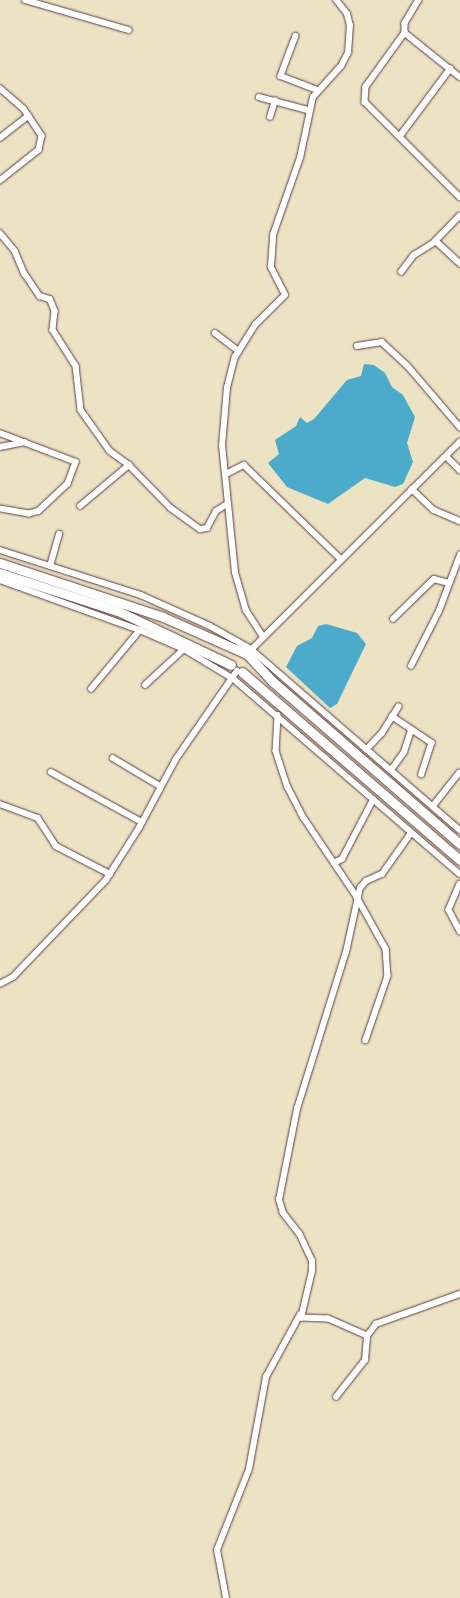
<!DOCTYPE html>
<html>
<head>
<meta charset="utf-8">
<style>
	body { margin:0 }
	#map { position:relative; width:460px; height:1598px; overflow:hidden; background:#ece3c5; font-family:Mali,sans-serif }
	div>[style] { position:absolute }
	[style*='--x'] { left:calc(var(--x)*1px); top:calc(var(--y)*1px); width:calc(var(--w)*1px); rotate:calc(var(--a)*1deg) }
	.water>* { inset:0; background:#4caaca }
	.roads { filter:drop-shadow(0 0 1px #623c42) drop-shadow(0 0 1px #623c42) }
	.minor>* { height:5.5px; margin:-2.75px; padding:0 2.75px; transform-origin:2.75px; border-radius:2.75px; background:#fff }
	.trunk>* { height:9px; margin:-4.5px; padding:0 4.5px; transform-origin:4.5px; border-radius:4.5px; background:#fff }
	span { translate:-50% -50%; white-space:nowrap; text-align:center; line-height:1.15; -webkit-text-stroke:5px #f6f6f2; paint-order:stroke }
</style>
</head>
<body>
<div id="map">
	<div class="water">
		<i style="clip-path:polygon(364px 364px,374px 365px,385px 373px,392px 387px,403px 395px,415px 417px,407px 443px,413px 462px,403px 484px,395px 487px,365px 478px,328px 504px,287px 487px,268px 463px,279px 454px,275px 440px,296px 426px,300px 417px,307px 423px,314px 419px,347px 380px,361px 376px)"></i>
		<i style="clip-path:polygon(326px 624px,357px 633px,366px 644px,337px 704px,330px 708px,286px 667px,297px 646px,312px 638px,318px 626px)"></i>
	</div>
	<div class="roads">
		<div class="minor">
			<i style="--x:25;--y:0;--w:108;--a:16.1"></i>
			<i style="--x:419;--y:0;--w:27;--a:121"></i>
			<i style="--x:405;--y:23;--w:10;--a:90"></i>
			<i style="--x:405;--y:33;--w:70;--a:38.7"></i>
			<i style="--x:405;--y:33;--w:67;--a:125.8"></i>
			<i style="--x:366;--y:87;--w:15;--a:94"></i>
			<i style="--x:365;--y:102;--w:134;--a:45"></i>
			<i style="--x:296;--y:36;--w:43;--a:110.6"></i>
			<i style="--x:281;--y:76;--w:39;--a:21"></i>
			<i style="--x:0;--y:88;--w:32;--a:41"></i>
			<i style="--x:24;--y:109;--w:32;--a:56"></i>
			<i style="--x:42;--y:136;--w:14;--a:102"></i>
			<i style="--x:39;--y:150;--w:50;--a:141.5"></i>
			<i style="--x:259;--y:97;--w:51;--a:14.9"></i>
			<i style="--x:270;--y:117;--w:17;--a:-73"></i>
			<i style="--x:400;--y:136;--w:84;--a:-53.3"></i>
			<i style="--x:0;--y:138;--w:36;--a:-38"></i>
			<i style="--x:460;--y:216;--w:35;--a:134"></i>
			<i style="--x:436;--y:241;--w:33;--a:43"></i>
			<i style="--x:0;--y:233;--w:23;--a:50"></i>
			<i style="--x:15;--y:251;--w:25;--a:67"></i>
			<i style="--x:25;--y:274;--w:27;--a:56"></i>
			<i style="--x:40;--y:296;--w:10;--a:17"></i>
			<i style="--x:50;--y:299;--w:13;--a:67"></i>
			<i style="--x:55;--y:311;--w:19;--a:96"></i>
			<i style="--x:53;--y:330;--w:43;--a:57.4"></i>
			<i style="--x:76;--y:366;--w:44;--a:83.5"></i>
			<i style="--x:81;--y:410;--w:50;--a:54.7"></i>
			<i style="--x:110;--y:451;--w:24;--a:36"></i>
			<i style="--x:129;--y:465;--w:60;--a:45.7"></i>
			<i style="--x:171;--y:508;--w:36;--a:36"></i>
			<i style="--x:200;--y:529;--w:7;--a:-8"></i>
			<i style="--x:207;--y:528;--w:19;--a:-62"></i>
			<i style="--x:216;--y:511;--w:13;--a:-32"></i>
			<i style="--x:401;--y:272;--w:21;--a:-53"></i>
			<i style="--x:414;--y:255;--w:26;--a:-32"></i>
			<i style="--x:215;--y:333;--w:30;--a:37"></i>
			<i style="--x:357;--y:346;--w:25;--a:-9"></i>
			<i style="--x:382;--y:342;--w:34;--a:43"></i>
			<i style="--x:407;--y:365;--w:82;--a:49.5"></i>
			<i style="--x:0;--y:433;--w:81;--a:20.9"></i>
			<i style="--x:76;--y:462;--w:23;--a:110"></i>
			<i style="--x:68;--y:484;--w:40;--a:137"></i>
			<i style="--x:39;--y:511;--w:10;--a:163"></i>
			<i style="--x:29;--y:514;--w:29;--a:-170"></i>
			<i style="--x:0;--y:447;--w:25;--a:-11"></i>
			<i style="--x:446;--y:456;--w:20;--a:45"></i>
			<i style="--x:226;--y:474;--w:20;--a:-27"></i>
			<i style="--x:244;--y:465;--w:134;--a:44.1"></i>
			<i style="--x:412;--y:489;--w:30;--a:44"></i>
			<i style="--x:434;--y:510;--w:28;--a:23"></i>
			<i style="--x:80;--y:506;--w:64;--a:-39.9"></i>
			<i style="--x:0;--y:550;--w:148;--a:17.7"></i>
			<i style="--x:141;--y:595;--w:76;--a:24.2"></i>
			<i style="--x:210;--y:626;--w:47;--a:29.3"></i>
			<i style="--x:251;--y:649;--w:276;--a:40.9"></i>
			<i style="--x:50;--y:566;--w:33;--a:-74"></i>
			<i style="--x:0;--y:580;--w:149;--a:19.7"></i>
			<i style="--x:140;--y:630;--w:48;--a:23.4"></i>
			<i style="--x:184;--y:649;--w:58;--a:31"></i>
			<i style="--x:234;--y:679;--w:298;--a:40.8"></i>
			<i style="--x:393;--y:619;--w:57;--a:-44.3"></i>
			<i style="--x:434;--y:579;--w:16;--a:15"></i>
			<i style="--x:263;--y:637;--w:31;--a:-123"></i>
			<i style="--x:246;--y:611;--w:40;--a:-106"></i>
			<i style="--x:235;--y:573;--w:128;--a:-95.8"></i>
			<i style="--x:222;--y:446;--w:58;--a:-85.1"></i>
			<i style="--x:227;--y:388;--w:32;--a:-76"></i>
			<i style="--x:235;--y:357;--w:38;--a:-58"></i>
			<i style="--x:255;--y:325;--w:42;--a:-45"></i>
			<i style="--x:285;--y:295;--w:31;--a:-117"></i>
			<i style="--x:271;--y:267;--w:32;--a:-86"></i>
			<i style="--x:273;--y:235;--w:82;--a:-70.7"></i>
			<i style="--x:300;--y:158;--w:62;--a:-78"></i>
			<i style="--x:313;--y:97;--w:42;--a:-47.9"></i>
			<i style="--x:341;--y:66;--w:15;--a:-62"></i>
			<i style="--x:348;--y:53;--w:27;--a:-86"></i>
			<i style="--x:350;--y:26;--w:12;--a:-104"></i>
			<i style="--x:347;--y:14;--w:18;--a:-128"></i>
			<i style="--x:250;--y:651;--w:296;--a:-44.9"></i>
			<i style="--x:411;--y:666;--w:62;--a:-63"></i>
			<i style="--x:439;--y:611;--w:60;--a:-69.4"></i>
			<i style="--x:145;--y:685;--w:53;--a:-42.7"></i>
			<i style="--x:91;--y:689;--w:77;--a:-50.3"></i>
			<i style="--x:278;--y:715;--w:36;--a:93"></i>
			<i style="--x:276;--y:751;--w:38;--a:72"></i>
			<i style="--x:288;--y:787;--w:35;--a:63"></i>
			<i style="--x:304;--y:818;--w:95;--a:56.1"></i>
			<i style="--x:357;--y:897;--w:60;--a:60.9"></i>
			<i style="--x:386;--y:949;--w:27;--a:86"></i>
			<i style="--x:388;--y:976;--w:68;--a:109"></i>
			<i style="--x:392;--y:716;--w:48;--a:34"></i>
			<i style="--x:432;--y:743;--w:33;--a:108"></i>
			<i style="--x:366;--y:750;--w:23;--a:-47"></i>
			<i style="--x:382;--y:733;--w:31;--a:-58"></i>
			<i style="--x:113;--y:758;--w:55;--a:30.8"></i>
			<i style="--x:391;--y:770;--w:22;--a:-54"></i>
			<i style="--x:404;--y:752;--w:22;--a:-72"></i>
			<i style="--x:51;--y:772;--w:104;--a:28.8"></i>
			<i style="--x:0;--y:804;--w:40;--a:20.2"></i>
			<i style="--x:38;--y:818;--w:33;--a:57"></i>
			<i style="--x:56;--y:846;--w:61;--a:27.4"></i>
			<i style="--x:433;--y:806;--w:42;--a:-51.8"></i>
			<i style="--x:334;--y:863;--w:9;--a:-27"></i>
			<i style="--x:342;--y:859;--w:67;--a:-62.3"></i>
			<i style="--x:460;--y:884;--w:28;--a:113"></i>
			<i style="--x:449;--y:910;--w:24;--a:62"></i>
			<i style="--x:0;--y:984;--w:15;--a:-28"></i>
			<i style="--x:13;--y:977;--w:134;--a:-46.2"></i>
			<i style="--x:106;--y:880;--w:62;--a:-57.6"></i>
			<i style="--x:139;--y:828;--w:78;--a:-61.8"></i>
			<i style="--x:176;--y:759;--w:107;--a:-55.3"></i>
			<i style="--x:367;--y:1336;--w:43;--a:-156.4"></i>
			<i style="--x:328;--y:1319;--w:27;--a:-178"></i>
			<i style="--x:301;--y:1318;--w:48;--a:-76.8"></i>
			<i style="--x:312;--y:1271;--w:10;--a:-90"></i>
			<i style="--x:312;--y:1261;--w:29;--a:-115"></i>
			<i style="--x:300;--y:1235;--w:28;--a:-128"></i>
			<i style="--x:283;--y:1213;--w:14;--a:-107"></i>
			<i style="--x:279;--y:1200;--w:93;--a:-78.8"></i>
			<i style="--x:297;--y:1109;--w:164;--a:-72.7"></i>
			<i style="--x:346;--y:952;--w:66;--a:-77.7"></i>
			<i style="--x:360;--y:888;--w:9;--a:-49"></i>
			<i style="--x:366;--y:881;--w:17;--a:-24"></i>
			<i style="--x:382;--y:874;--w:50;--a:-54.7"></i>
			<i style="--x:336;--y:1397;--w:47;--a:-51.9"></i>
			<i style="--x:365;--y:1360;--w:24;--a:-85"></i>
			<i style="--x:367;--y:1336;--w:15;--a:-53"></i>
			<i style="--x:376;--y:1324;--w:89;--a:-19.7"></i>
			<i style="--x:226;--y:1598;--w:49;--a:-100.6"></i>
			<i style="--x:217;--y:1550;--w:87;--a:-68.4"></i>
			<i style="--x:249;--y:1469;--w:94;--a:-79.5"></i>
			<i style="--x:266;--y:1377;--w:71;--a:-61.3"></i>
		</div>
		<div class="trunk">
			<i style="--x:0;--y:563;--w:172;--a:18.3"></i>
			<i style="--x:163;--y:617;--w:92;--a:23.8"></i>
			<i style="--x:247;--y:654;--w:37;--a:47"></i>
			<i style="--x:272;--y:681;--w:249;--a:40.9"></i>
			<i style="--x:0;--y:573;--w:124;--a:17.9"></i>
			<i style="--x:118;--y:611;--w:125;--a:25.5"></i>
			<i style="--x:242;--y:672;--w:288;--a:40.8"></i>
		</div>
	</div>
</div>
</body>
</html>
